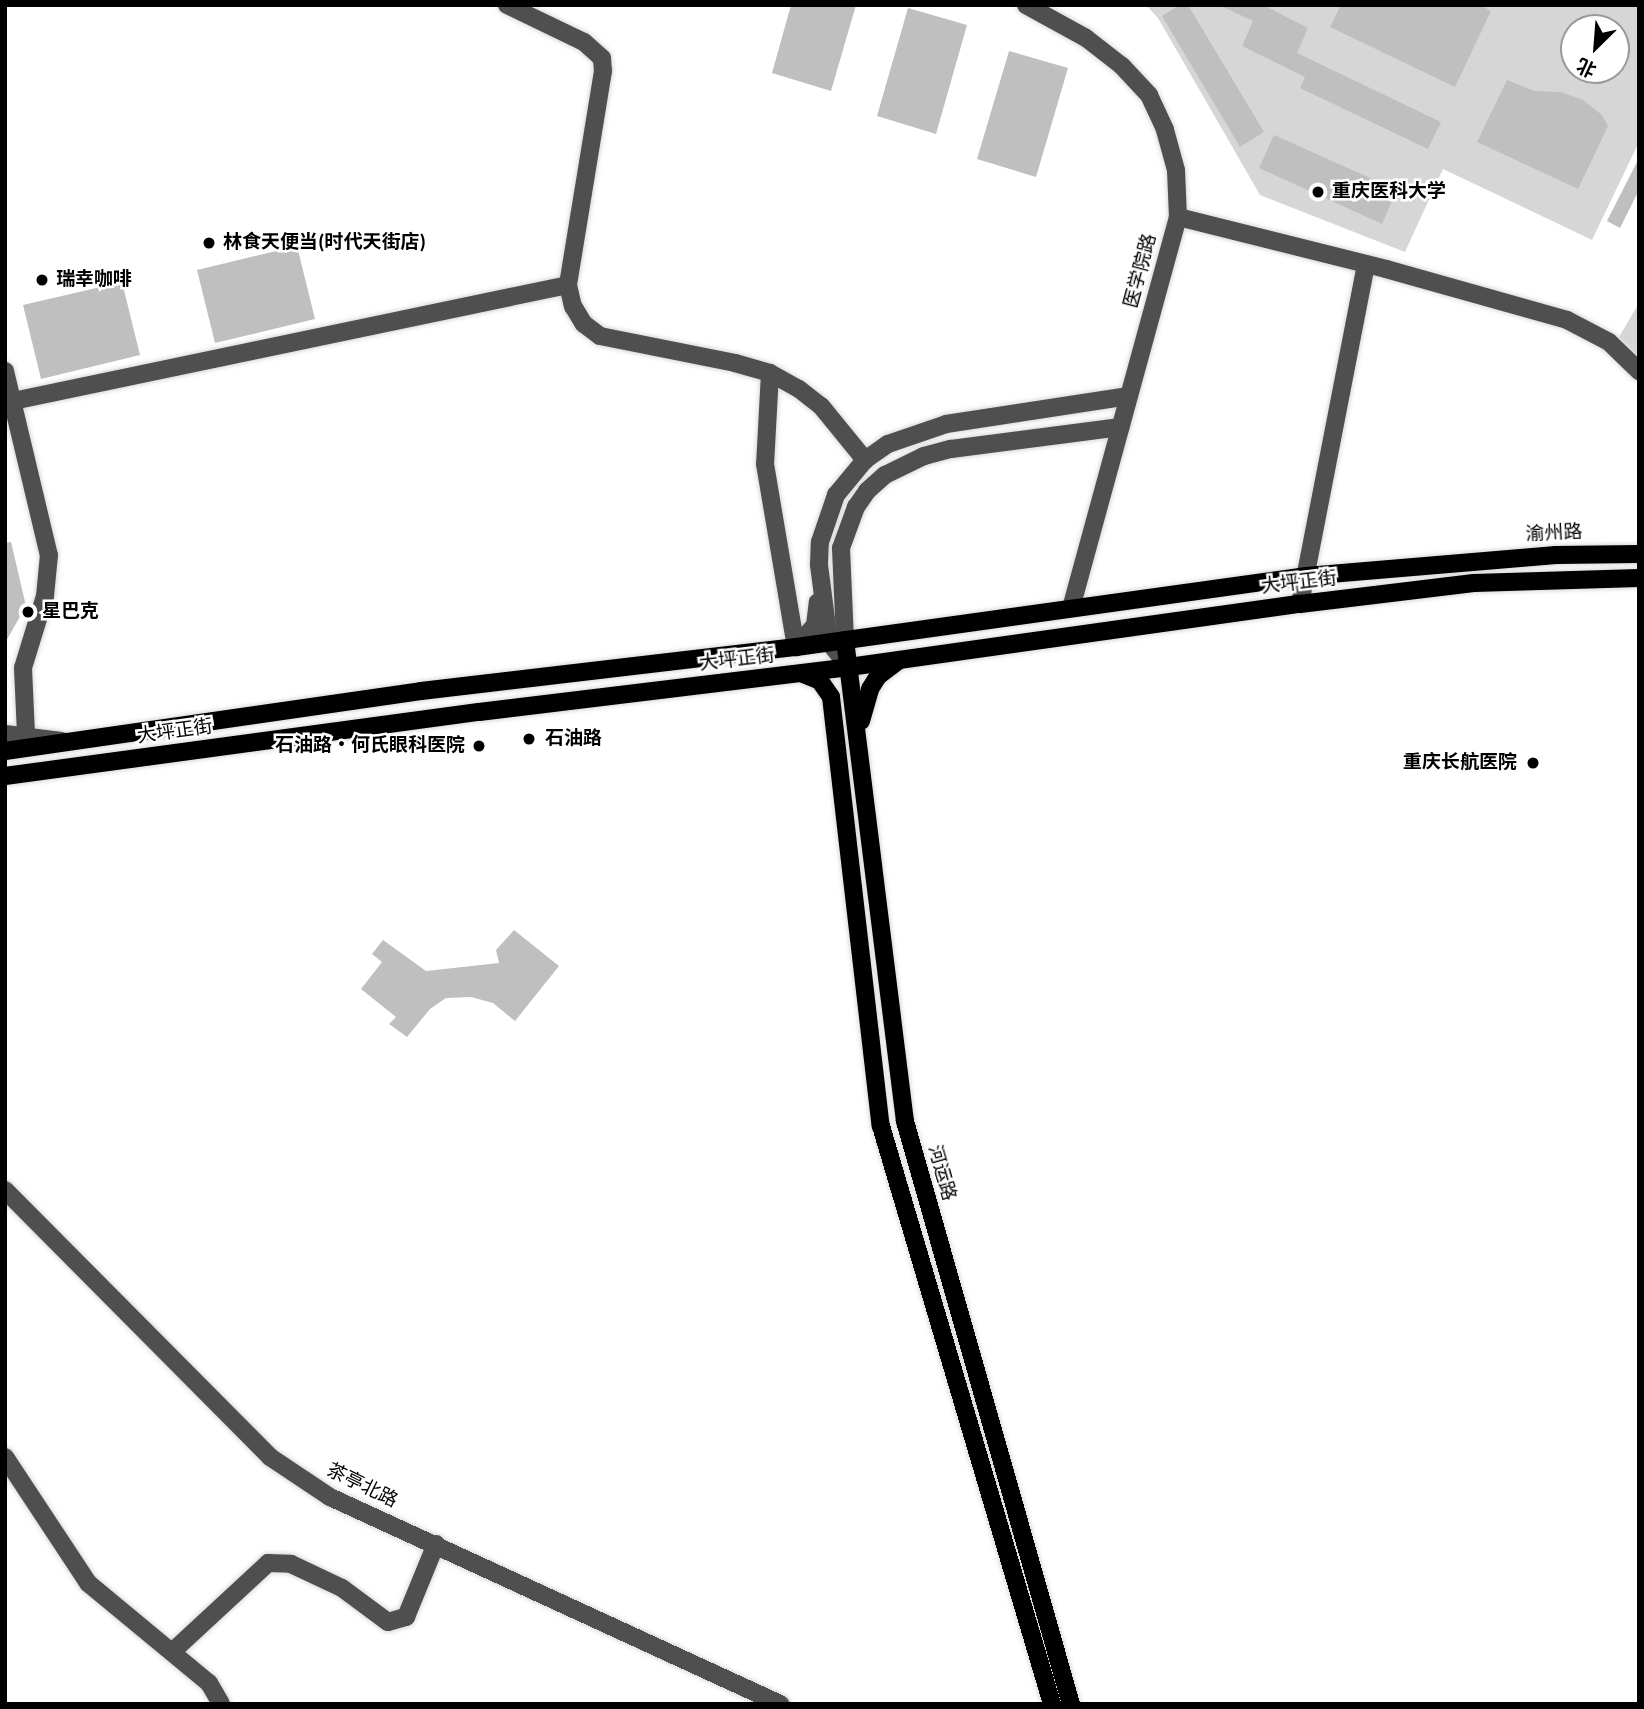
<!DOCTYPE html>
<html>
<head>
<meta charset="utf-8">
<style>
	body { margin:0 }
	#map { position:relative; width:1644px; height:1709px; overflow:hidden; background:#fff; font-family:"Source Sans 3","Noto Sans SC",sans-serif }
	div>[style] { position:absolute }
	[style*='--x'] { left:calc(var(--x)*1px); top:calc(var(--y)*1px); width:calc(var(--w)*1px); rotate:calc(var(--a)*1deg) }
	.green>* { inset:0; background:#d6d6d6 }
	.building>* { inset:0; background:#bfbfbf }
	.roads { filter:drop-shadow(0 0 2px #dbdbdb) drop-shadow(0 0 2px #dbdbdb) }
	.minor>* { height:18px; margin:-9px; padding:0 9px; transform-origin:9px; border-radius:9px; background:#4f4f4f }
	.major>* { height:18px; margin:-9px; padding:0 9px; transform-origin:9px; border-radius:9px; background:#000 }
	.dots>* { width:19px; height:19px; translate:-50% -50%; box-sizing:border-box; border:4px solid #fff; border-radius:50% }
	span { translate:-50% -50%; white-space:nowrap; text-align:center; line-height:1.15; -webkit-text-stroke:5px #fff; paint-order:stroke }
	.poi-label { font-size:19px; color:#000; font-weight:700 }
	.left { translate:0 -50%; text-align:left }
	.right { translate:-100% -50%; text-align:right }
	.street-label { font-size:19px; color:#000 }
	.frame { position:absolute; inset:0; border:7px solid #000; pointer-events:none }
	.north { position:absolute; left:1560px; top:14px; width:70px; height:70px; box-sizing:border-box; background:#fff; border:2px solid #999; border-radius:50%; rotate:205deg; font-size:19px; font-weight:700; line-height:28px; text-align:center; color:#000 }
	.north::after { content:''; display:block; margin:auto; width:24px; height:32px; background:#000; clip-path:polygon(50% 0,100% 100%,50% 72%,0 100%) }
</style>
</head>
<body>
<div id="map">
	<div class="green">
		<i style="clip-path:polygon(evenodd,1146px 5px,1639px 5px,1639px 142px,1592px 240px,1443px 169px,1405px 252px,1260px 195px,1158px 18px,1146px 5px,1574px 28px,1616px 28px,1616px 70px,1574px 70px,1574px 28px)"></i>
		<i style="clip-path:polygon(1639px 303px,1639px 358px,1619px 337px)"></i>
	</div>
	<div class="building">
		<i style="clip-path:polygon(791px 5px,856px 5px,831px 91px,772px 73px)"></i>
		<i style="clip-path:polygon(1180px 5px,1188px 5px,1264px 132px,1240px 147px,1162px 16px)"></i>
		<i style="clip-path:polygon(1219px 5px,1263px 5px,1308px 28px,1297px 53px,1441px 122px,1428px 149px,1300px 88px,1305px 77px,1242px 46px,1253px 21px)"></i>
		<i style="clip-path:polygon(1341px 5px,1480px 5px,1491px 11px,1455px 87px,1330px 27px)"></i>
		<i style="clip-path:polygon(908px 8px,967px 25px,936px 134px,877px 116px)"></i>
		<i style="clip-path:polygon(1009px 51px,1068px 68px,1036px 177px,977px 159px)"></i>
		<i style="clip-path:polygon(1507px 80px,1534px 91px,1561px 92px,1583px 100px,1602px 115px,1608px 126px,1578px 189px,1477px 142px)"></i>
		<i style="clip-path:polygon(1274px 135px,1397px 190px,1382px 224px,1259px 168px)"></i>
		<i style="clip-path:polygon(1639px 158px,1639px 190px,1620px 228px,1607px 221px)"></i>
		<i style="clip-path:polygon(297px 246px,315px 319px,215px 343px,197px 270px)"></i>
		<i style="clip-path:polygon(122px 282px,140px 355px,41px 379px,23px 305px)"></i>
		<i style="clip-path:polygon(11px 542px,26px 606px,5px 643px,5px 543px)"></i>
		<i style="clip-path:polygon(514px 930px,559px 966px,515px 1021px,493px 1003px,471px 997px,446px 998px,430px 1009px,407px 1037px,389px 1024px,396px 1017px,361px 989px,382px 962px,372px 954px,383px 940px,426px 971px,499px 963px,496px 950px)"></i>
	</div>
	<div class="roads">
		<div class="minor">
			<i style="--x:507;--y:5;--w:85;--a:25.7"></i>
			<i style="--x:584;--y:42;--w:24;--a:42"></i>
			<i style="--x:602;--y:58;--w:13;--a:86"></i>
			<i style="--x:603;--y:71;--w:217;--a:99.3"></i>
			<i style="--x:1026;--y:5;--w:68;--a:28.8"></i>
			<i style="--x:1086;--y:38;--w:46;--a:37.9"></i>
			<i style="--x:1122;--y:66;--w:40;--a:47"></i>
			<i style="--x:1149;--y:95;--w:38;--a:65"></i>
			<i style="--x:1165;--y:130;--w:41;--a:74.6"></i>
			<i style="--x:1176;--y:170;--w:47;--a:87.6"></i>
			<i style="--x:1178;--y:217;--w:404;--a:105.3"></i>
			<i style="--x:1178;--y:217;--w:214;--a:14"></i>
			<i style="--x:1386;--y:269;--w:188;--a:15.7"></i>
			<i style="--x:1567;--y:320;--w:47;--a:27.6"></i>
			<i style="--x:1609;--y:342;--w:42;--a:44"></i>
			<i style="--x:5;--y:371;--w:189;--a:76.6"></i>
			<i style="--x:49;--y:555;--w:41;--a:95.6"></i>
			<i style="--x:45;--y:596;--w:75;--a:107"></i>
			<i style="--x:23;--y:668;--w:67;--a:87.4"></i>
			<i style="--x:770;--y:373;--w:91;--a:93.1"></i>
			<i style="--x:765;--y:464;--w:186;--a:80.4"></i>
			<i style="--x:796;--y:647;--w:29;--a:-49"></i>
			<i style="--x:815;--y:625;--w:23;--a:-83"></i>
			<i style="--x:13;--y:401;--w:567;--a:-11.81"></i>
			<i style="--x:568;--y:285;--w:22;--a:77"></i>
			<i style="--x:573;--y:306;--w:21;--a:59"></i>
			<i style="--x:584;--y:324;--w:20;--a:37"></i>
			<i style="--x:600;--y:336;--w:138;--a:11.3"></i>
			<i style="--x:735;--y:363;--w:36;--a:16"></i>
			<i style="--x:770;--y:373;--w:33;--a:29"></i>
			<i style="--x:799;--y:389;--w:28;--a:38"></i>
			<i style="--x:821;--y:406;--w:70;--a:50.8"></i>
			<i style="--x:1300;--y:604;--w:346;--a:-79"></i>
			<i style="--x:845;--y:640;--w:92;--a:-92.5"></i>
			<i style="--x:841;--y:548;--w:44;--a:-69.9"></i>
			<i style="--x:856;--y:507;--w:19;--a:-55"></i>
			<i style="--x:867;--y:491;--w:24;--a:-42"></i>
			<i style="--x:885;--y:475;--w:43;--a:-26"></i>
			<i style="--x:924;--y:456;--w:28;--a:-15"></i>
			<i style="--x:951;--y:449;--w:171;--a:-7.4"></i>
			<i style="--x:849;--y:667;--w:32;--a:-129"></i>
			<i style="--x:829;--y:642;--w:78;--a:-97.4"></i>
			<i style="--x:819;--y:565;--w:23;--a:-88"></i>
			<i style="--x:820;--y:542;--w:50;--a:-71.2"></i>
			<i style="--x:836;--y:495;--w:45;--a:-50.4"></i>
			<i style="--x:865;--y:460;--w:28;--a:-35"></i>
			<i style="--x:888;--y:444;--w:61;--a:-19"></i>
			<i style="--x:946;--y:424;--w:185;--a:-8.7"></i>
			<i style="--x:5;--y:734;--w:57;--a:7"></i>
			<i style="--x:5;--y:1190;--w:376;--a:45.2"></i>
			<i style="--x:270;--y:1457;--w:72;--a:33.7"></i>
			<i style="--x:330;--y:1497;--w:496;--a:24.7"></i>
			<i style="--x:5;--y:1457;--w:151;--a:56.6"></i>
			<i style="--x:88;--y:1583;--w:157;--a:39.6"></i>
			<i style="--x:209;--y:1683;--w:24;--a:60"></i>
			<i style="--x:172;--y:1652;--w:131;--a:-42.8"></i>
			<i style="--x:268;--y:1563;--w:23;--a:2"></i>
			<i style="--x:291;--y:1564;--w:56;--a:25.2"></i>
			<i style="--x:342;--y:1588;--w:57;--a:36.5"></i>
			<i style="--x:388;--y:1622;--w:19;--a:-16"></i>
			<i style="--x:406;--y:1617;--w:79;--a:-67.7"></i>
		</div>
		<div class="major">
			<i style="--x:845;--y:640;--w:485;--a:82.9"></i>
			<i style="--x:905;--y:1121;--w:606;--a:74.11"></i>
			<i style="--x:803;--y:674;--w:18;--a:22"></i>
			<i style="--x:820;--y:681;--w:19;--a:55"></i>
			<i style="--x:831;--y:697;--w:432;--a:83.4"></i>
			<i style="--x:881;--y:1126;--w:603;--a:73.52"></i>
			<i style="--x:861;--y:721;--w:33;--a:-74"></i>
			<i style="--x:870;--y:689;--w:15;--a:-58"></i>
			<i style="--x:878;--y:676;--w:25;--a:-37"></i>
			<i style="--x:5;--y:751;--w:420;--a:-8.2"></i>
			<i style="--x:421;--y:691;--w:378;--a:-6.7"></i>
			<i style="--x:796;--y:647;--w:515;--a:-7.93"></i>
			<i style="--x:1306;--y:576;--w:251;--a:-4.8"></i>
			<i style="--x:1556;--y:555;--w:83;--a:-0.7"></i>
			<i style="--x:5;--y:776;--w:478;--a:-7.7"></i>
			<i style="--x:479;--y:712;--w:373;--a:-6.9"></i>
			<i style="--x:849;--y:667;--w:455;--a:-8"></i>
			<i style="--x:1300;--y:604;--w:175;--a:-6.9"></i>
			<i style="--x:1474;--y:583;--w:165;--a:-1.7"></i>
		</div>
	</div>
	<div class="dots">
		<i style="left:1318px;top:192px;background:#000"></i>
		<i style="left:209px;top:243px;background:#000"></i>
		<i style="left:42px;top:280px;background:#000"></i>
		<i style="left:28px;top:612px;background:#000"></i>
		<i style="left:529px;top:739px;background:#000"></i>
		<i style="left:479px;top:746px;background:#000"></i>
		<i style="left:1533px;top:763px;background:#000"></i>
	</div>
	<div class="poi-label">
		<span class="left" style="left:1332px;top:192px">重庆医科大学</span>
		<span class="left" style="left:223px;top:243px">林食天便当(时代天街店)</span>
		<span class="left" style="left:56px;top:280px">瑞幸咖啡</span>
		<span class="left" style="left:42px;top:612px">星巴克</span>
		<span class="left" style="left:545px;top:739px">石油路</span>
		<span class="right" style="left:465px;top:746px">石油路‧何氏眼科医院</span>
		<span class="right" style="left:1517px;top:763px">重庆长航医院</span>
	</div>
	<div class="street-label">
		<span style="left:1141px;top:271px;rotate:-75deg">医学院路</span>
		<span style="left:1554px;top:534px;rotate:-3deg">渝州路</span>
		<span style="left:1299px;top:583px;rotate:-7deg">大坪正街</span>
		<span style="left:737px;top:660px;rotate:-7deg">大坪正街</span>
		<span style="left:175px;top:732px;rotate:-8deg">大坪正街</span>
		<span style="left:941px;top:1173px;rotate:74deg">河运路</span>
		<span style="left:362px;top:1486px;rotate:26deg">茶亭北路</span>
	</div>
	<div class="frame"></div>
	<div class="north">北</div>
</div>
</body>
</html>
